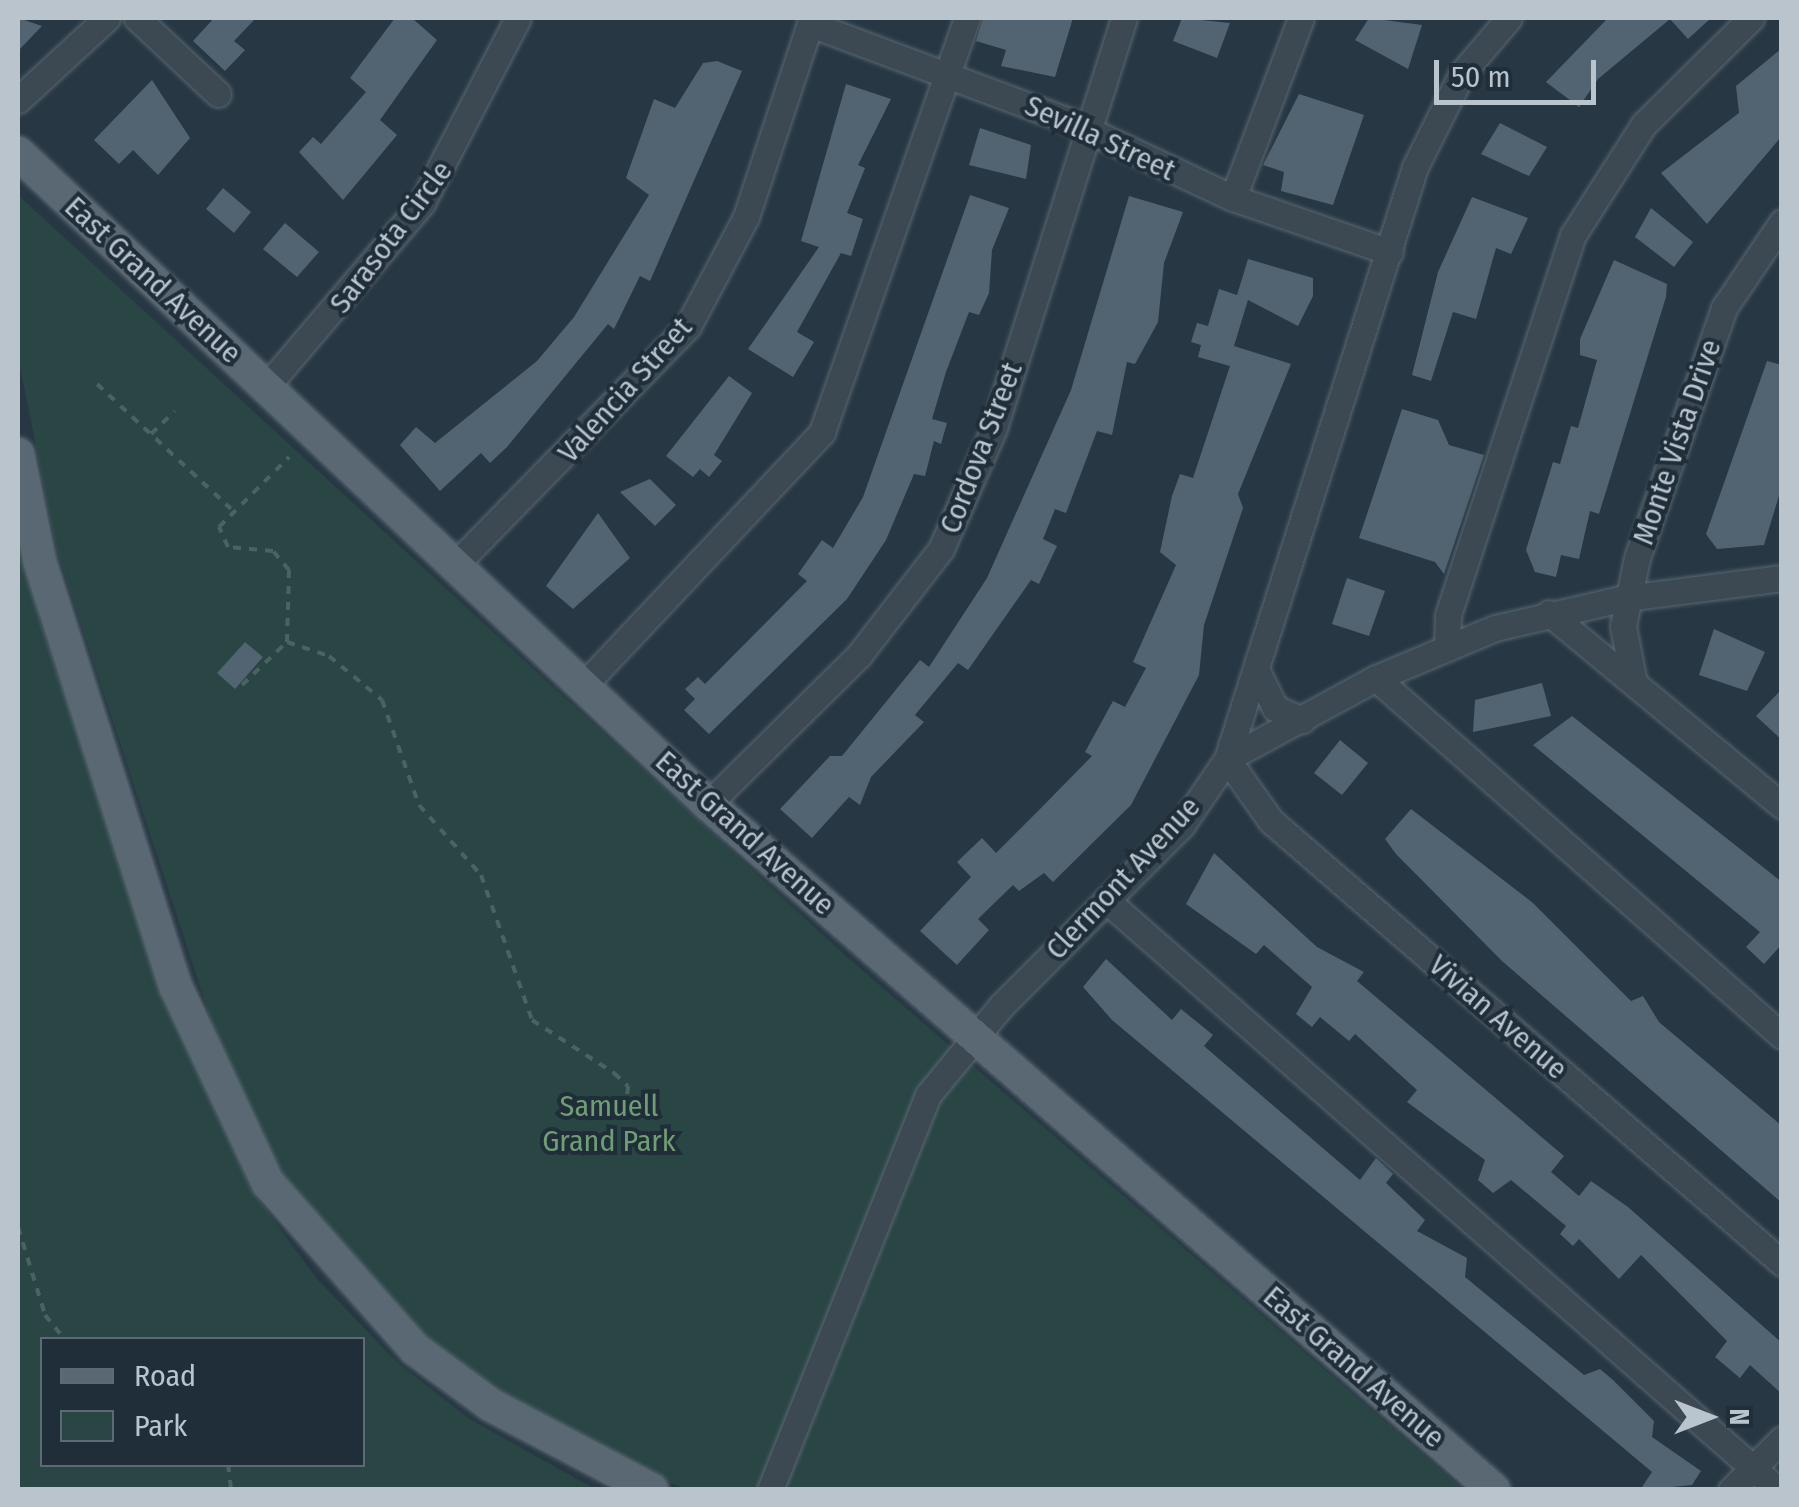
<!DOCTYPE html>
<html>
<head>
<meta charset="utf-8">
<style>
	body { margin:0 }
	#map { position:relative; width:1799px; height:1507px; overflow:hidden; background:#273844; font-family:"Fira Sans Condensed",sans-serif }
	div>[style] { position:absolute }
	[style*='--x'] { left:calc(var(--x)*1px); top:calc(var(--y)*1px); width:calc(var(--w)*1px); rotate:calc(var(--a)*1deg) }
	.green>* { inset:0; background:#294544 }
	.building>* { inset:0; background:#526371 }
	.path>* { height:4px; margin-top:-2px; transform-origin:0; background:repeating-linear-gradient(90deg,#4a6262 0 8px,transparent 0 16px) }
	.roads { filter:drop-shadow(0 0 2px #5a6771) drop-shadow(0 0 2px #5a6771) }
	.minor>* { height:25px; margin:-12.5px; padding:0 12.5px; transform-origin:12.5px; border-radius:12.5px; background:#3c4953 }
	.major>* { height:32px; margin:-16px; padding:0 16px; transform-origin:16px; border-radius:16px; background:#5a6873 }
	span { translate:-50% -50%; white-space:nowrap; text-align:center; line-height:1.15; -webkit-text-stroke:8px #202e39; paint-order:stroke }
	.street-label { font-size:30px; color:#b9c4cd }
	.park-label { font-size:30px; color:#709e74 }
	.frame { position:absolute; inset:0; border:20px solid #b9c4cd; pointer-events:none }
	.legend { position:absolute; left:40px; top:1337px; width:325px; height:130px; box-sizing:border-box; background:#202e39; border:2px solid #5d6a74; margin:0; padding:12px 18px; list-style:none; font-size:30px; color:#b9c4cd }
	.legend li { display:flex; align-items:center; gap:20px; height:50px }
	.legend b { width:50px; border:2px solid #5d6a74 }
	.north { position:absolute; left:1659px; top:1367px; width:100px; height:100px; -webkit-text-stroke:8px #202e39; paint-order:stroke; rotate:90deg; font-size:28px; font-weight:700; line-height:40px; text-align:center; color:#b9c4cd }
	.north::after { content:''; display:block; margin:auto; width:35px; height:45px; background:#b9c4cd; clip-path:polygon(50% 0,100% 100%,50% 72%,0 100%) }
	.scale { position:absolute; left:1434px; top:60px; width:162px; height:45px; box-sizing:border-box; border:5px solid #b9c4cd; border-top:0; padding-left:12px; font-size:30px; line-height:35px; white-space:nowrap; color:#b9c4cd; -webkit-text-stroke:8px #202e39; paint-order:stroke }
</style>
</head>
<body>
<div id="map">
	<div class="green">
		<i style="clip-path:polygon(18px 195px,845px 955px,1463px 1489px,685px 1489px,560px 1435px,414px 1331px,289px 1184px,229px 1075px,57px 551px,18px 357px)"></i>
		<i style="clip-path:polygon(evenodd,18px 524px,40px 620px,164px 988px,251px 1189px,317px 1279px,398px 1363px,470px 1419px,595px 1489px,18px 1489px,18px 524px,42px 1340px,362px 1340px,362px 1464px,42px 1464px,42px 1340px)"></i>
	</div>
	<div class="building">
		<i style="clip-path:polygon(18px 18px,42px 26px,18px 51px)"></i>
		<i style="clip-path:polygon(214px 18px,256px 18px,234px 41px,245px 50px,225px 71px,193px 41px)"></i>
		<i style="clip-path:polygon(395px 18px,412px 18px,437px 40px,380px 120px,397px 135px,343px 200px,299px 152px,313px 137px,321px 144px,366px 92px,350px 78px)"></i>
		<i style="clip-path:polygon(983px 18px,1073px 18px,1055px 77px,1001px 66px,1006px 50px,976px 41px)"></i>
		<i style="clip-path:polygon(1182px 18px,1230px 23px,1217px 58px,1173px 41px)"></i>
		<i style="clip-path:polygon(1369px 18px,1422px 25px,1408px 69px,1355px 40px)"></i>
		<i style="clip-path:polygon(1608px 18px,1711px 18px,1688px 39px,1670px 19px,1598px 79px,1579px 107px,1546px 82px)"></i>
		<i style="clip-path:polygon(1782px 48px,1782px 136px,1707px 224px,1661px 173px,1739px 113px,1736px 86px)"></i>
		<i style="clip-path:polygon(717px 61px,742px 71px,650px 281px,640px 276px,614px 329px,608px 324px,507px 447px,490px 463px,481px 453px,440px 491px,400px 445px,416px 427px,435px 443px,537px 361px,574px 317px,649px 195px,626px 178px,654px 99px,675px 108px,703px 63px)"></i>
		<i style="clip-path:polygon(152px 80px,190px 138px,158px 175px,133px 150px,119px 164px,94px 140px)"></i>
		<i style="clip-path:polygon(846px 84px,891px 99px,858px 165px,865px 168px,847px 213px,863px 219px,851px 256px,841px 253px,797px 332px,814px 342px,793px 377px,748px 349px,819px 247px,801px 241px)"></i>
		<i style="clip-path:polygon(1299px 94px,1364px 115px,1333px 205px,1281px 191px,1284px 172px,1263px 165px)"></i>
		<i style="clip-path:polygon(1500px 123px,1547px 147px,1529px 176px,1481px 154px)"></i>
		<i style="clip-path:polygon(980px 128px,1031px 145px,1026px 179px,969px 165px)"></i>
		<i style="clip-path:polygon(223px 188px,251px 212px,234px 233px,206px 209px)"></i>
		<i style="clip-path:polygon(970px 195px,1009px 208px,992px 250px,989px 293px,979px 315px,969px 312px,946px 372px,932px 419px,947px 423px,941px 444px,934px 441px,925px 476px,914px 474px,886px 540px,847px 599px,709px 734px,684px 710px,695px 699px,685px 689px,698px 677px,705px 684px,807px 581px,798px 574px,822px 540px,833px 548px,863px 497px)"></i>
		<i style="clip-path:polygon(1129px 196px,1183px 212px,1164px 263px,1158px 322px,1135px 364px,1127px 362px,1112px 435px,1097px 431px,1066px 513px,1055px 509px,1043px 539px,1057px 546px,1039px 584px,1031px 580px,968px 670px,958px 663px,915px 715px,924px 722px,871px 777px,860px 805px,849px 797px,812px 838px,780px 809px,830px 756px,842px 756px,920px 660px,929px 667px,987px 578px,1071px 390px)"></i>
		<i style="clip-path:polygon(1472px 197px,1528px 218px,1511px 254px,1496px 248px,1476px 319px,1453px 312px,1431px 381px,1412px 375px,1438px 272px)"></i>
		<i style="clip-path:polygon(1651px 208px,1693px 242px,1674px 267px,1635px 237px)"></i>
		<i style="clip-path:polygon(285px 223px,319px 252px,297px 277px,263px 249px)"></i>
		<i style="clip-path:polygon(1248px 259px,1313px 278px,1313px 296px,1298px 326px,1248px 300px,1234px 346px,1291px 364px,1238px 494px,1243px 508px,1204px 625px,1199px 675px,1131px 805px,1053px 882px,1044px 873px,1019px 891px,1013px 885px,978px 919px,989px 930px,957px 965px,920px 931px,971px 877px,957px 862px,982px 838px,996px 853px,1041px 808px,1092px 756px,1085px 752px,1113px 701px,1125px 707px,1146px 668px,1133px 662px,1176px 565px,1160px 552px,1172px 496px,1180px 474px,1193px 478px,1230px 366px,1198px 357px,1201px 345px,1191px 342px,1197px 323px,1208px 326px,1219px 289px,1237px 295px)"></i>
		<i style="clip-path:polygon(1614px 260px,1667px 284px,1666px 297px,1599px 514px,1590px 511px,1579px 559px,1561px 555px,1556px 577px,1535px 572px,1526px 550px,1553px 462px,1560px 464px,1571px 426px,1578px 428px,1597px 360px,1580px 355px,1580px 339px)"></i>
		<i style="clip-path:polygon(1767px 361px,1782px 365px,1782px 486px,1764px 545px,1717px 549px,1706px 534px)"></i>
		<i style="clip-path:polygon(729px 376px,752px 393px,714px 455px,722px 461px,709px 477px,700px 469px,693px 477px,666px 456px)"></i>
		<i style="clip-path:polygon(1402px 409px,1438px 420px,1449px 445px,1484px 455px,1444px 574px,1435px 562px,1359px 538px)"></i>
		<i style="clip-path:polygon(650px 479px,676px 505px,655px 526px,620px 492px)"></i>
		<i style="clip-path:polygon(598px 513px,630px 558px,573px 609px,546px 586px)"></i>
		<i style="clip-path:polygon(1347px 578px,1385px 591px,1369px 636px,1332px 624px)"></i>
		<i style="clip-path:polygon(1714px 629px,1765px 652px,1747px 691px,1699px 675px)"></i>
		<i style="clip-path:polygon(245px 642px,263px 657px,235px 689px,217px 673px)"></i>
		<i style="clip-path:polygon(1542px 683px,1551px 716px,1473px 732px,1475px 700px)"></i>
		<i style="clip-path:polygon(1782px 689px,1782px 740px,1756px 716px)"></i>
		<i style="clip-path:polygon(1572px 716px,1782px 882px,1782px 944px,1764px 964px,1746px 947px,1760px 932px,1533px 745px)"></i>
		<i style="clip-path:polygon(1340px 740px,1368px 763px,1342px 795px,1314px 773px)"></i>
		<i style="clip-path:polygon(1411px 809px,1533px 903px,1631px 1001px,1643px 996px,1659px 1022px,1782px 1126px,1782px 1203px,1502px 961px,1396px 854px,1385px 839px)"></i>
		<i style="clip-path:polygon(1214px 853px,1317px 947px,1364px 972px,1357px 981px,1564px 1156px,1551px 1172px,1579px 1196px,1591px 1181px,1628px 1207px,1782px 1343px,1782px 1394px,1750px 1365px,1740px 1378px,1715px 1357px,1727px 1341px,1641px 1255px,1619px 1279px,1579px 1239px,1573px 1246px,1560px 1234px,1566px 1226px,1511px 1180px,1493px 1193px,1478px 1180px,1485px 1160px,1407px 1102px,1417px 1090px,1355px 1034px,1349px 1041px,1320px 1017px,1312px 1027px,1296px 1014px,1312px 987px,1264px 945px,1256px 954px,1186px 904px)"></i>
		<i style="clip-path:polygon(1106px 959px,1172px 1020px,1181px 1009px,1213px 1035px,1204px 1046px,1360px 1180px,1376px 1158px,1393px 1174px,1386px 1183px,1425px 1220px,1417px 1231px,1467px 1258px,1465px 1277px,1584px 1375px,1600px 1369px,1613px 1380px,1654px 1421px,1652px 1437px,1701px 1471px,1692px 1485px,1640px 1490px,1652px 1472px,1112px 1020px,1083px 987px)"></i>
	</div>
	<div class="path">
		<i style="--x:97;--y:384;--w:183;--a:43"></i>
		<i style="--x:151;--y:434;--w:33;--a:-44"></i>
		<i style="--x:287;--y:642;--w:44;--a:18.4"></i>
		<i style="--x:329;--y:656;--w:69;--a:39.7"></i>
		<i style="--x:382;--y:700;--w:111;--a:70.6"></i>
		<i style="--x:419;--y:805;--w:94;--a:48.5"></i>
		<i style="--x:481;--y:875;--w:154;--a:70.6"></i>
		<i style="--x:532;--y:1020;--w:98;--a:32.9"></i>
		<i style="--x:614;--y:1073;--w:19;--a:43"></i>
		<i style="--x:628;--y:1086;--w:21;--a:95"></i>
		<i style="--x:242;--y:685;--w:62;--a:-43.7"></i>
		<i style="--x:287;--y:642;--w:72;--a:-88.4"></i>
		<i style="--x:289;--y:570;--w:25;--a:-130"></i>
		<i style="--x:273;--y:551;--w:45;--a:-174.9"></i>
		<i style="--x:228;--y:547;--w:22;--a:-114"></i>
		<i style="--x:219;--y:527;--w:99;--a:-45"></i>
		<i style="--x:18;--y:1227;--w:92;--a:72.9"></i>
		<i style="--x:45;--y:1315;--w:32;--a:51"></i>
		<i style="--x:228;--y:1464;--w:26;--a:83"></i>
	</div>
	<div class="roads">
		<div class="minor">
			<i style="--x:137;--y:18;--w:111;--a:43.2"></i>
			<i style="--x:810;--y:24;--w:277;--a:20.5"></i>
			<i style="--x:1069;--y:121;--w:181;--a:25.2"></i>
			<i style="--x:1233;--y:198;--w:166;--a:19"></i>
			<i style="--x:18;--y:100;--w:121;--a:-42.7"></i>
			<i style="--x:1233;--y:198;--w:192;--a:-69.3"></i>
			<i style="--x:267;--y:386;--w:240;--a:-49.7"></i>
			<i style="--x:422;--y:203;--w:208;--a:-62.6"></i>
			<i style="--x:455;--y:565;--w:334;--a:-45.7"></i>
			<i style="--x:688;--y:326;--w:123;--a:-62"></i>
			<i style="--x:746;--y:217;--w:210;--a:-71.7"></i>
			<i style="--x:1782;--y:578;--w:158;--a:172.7"></i>
			<i style="--x:1625;--y:598;--w:133;--a:167"></i>
			<i style="--x:1495;--y:628;--w:129;--a:157.2"></i>
			<i style="--x:1376;--y:678;--w:170;--a:151.5"></i>
			<i style="--x:1227;--y:759;--w:76;--a:54.6"></i>
			<i style="--x:1271;--y:821;--w:676;--a:40.86"></i>
			<i style="--x:1549;--y:613;--w:303;--a:39.6"></i>
			<i style="--x:1447;--y:645;--w:30;--a:-88"></i>
			<i style="--x:1448;--y:615;--w:400;--a:-71.8"></i>
			<i style="--x:1573;--y:235;--w:132;--a:-57.4"></i>
			<i style="--x:1644;--y:124;--w:151;--a:-44.7"></i>
			<i style="--x:1256;--y:669;--w:43;--a:64"></i>
			<i style="--x:1275;--y:708;--w:30;--a:24"></i>
			<i style="--x:1376;--y:678;--w:541;--a:41.4"></i>
			<i style="--x:1633;--y:678;--w:53;--a:-100.9"></i>
			<i style="--x:1623;--y:626;--w:69;--a:-78.4"></i>
			<i style="--x:1637;--y:558;--w:265;--a:-70.8"></i>
			<i style="--x:1724;--y:308;--w:104;--a:-56"></i>
			<i style="--x:583;--y:686;--w:349;--a:-46.7"></i>
			<i style="--x:822;--y:432;--w:439;--a:-70.7"></i>
			<i style="--x:708;--y:804;--w:212;--a:-44.6"></i>
			<i style="--x:859;--y:655;--w:134;--a:-52.3"></i>
			<i style="--x:941;--y:549;--w:132;--a:-66.3"></i>
			<i style="--x:994;--y:428;--w:430;--a:-72.4"></i>
			<i style="--x:1106;--y:900;--w:894;--a:41.28"></i>
			<i style="--x:770;--y:1490;--w:425;--a:-68.2"></i>
			<i style="--x:928;--y:1095;--w:115;--a:-50.6"></i>
			<i style="--x:1001;--y:1006;--w:256;--a:-45"></i>
			<i style="--x:1182;--y:825;--w:80;--a:-55.7"></i>
			<i style="--x:1227;--y:759;--w:621;--a:-72.38"></i>
			<i style="--x:1415;--y:167;--w:105;--a:-63.4"></i>
			<i style="--x:1462;--y:73;--w:72;--a:-49.5"></i>
			<i style="--x:1731;--y:1490;--w:72;--a:-45"></i>
		</div>
		<div class="major">
			<i style="--x:18;--y:153;--w:949;--a:43.33"></i>
			<i style="--x:708;--y:804;--w:1043;--a:41.11"></i>
			<i style="--x:18;--y:454;--w:110;--a:78.5"></i>
			<i style="--x:40;--y:562;--w:446;--a:72.3"></i>
			<i style="--x:176;--y:987;--w:217;--a:64.9"></i>
			<i style="--x:268;--y:1183;--w:222;--a:48.5"></i>
			<i style="--x:415;--y:1349;--w:94;--a:36.4"></i>
			<i style="--x:491;--y:1405;--w:182;--a:27.8"></i>
		</div>
	</div>
	<div class="street-label">
		<span style="left:1100px;top:138px;rotate:25deg">Sevilla Street</span>
		<span style="left:391px;top:237px;rotate:-53deg">Sarasota Circle</span>
		<span style="left:153px;top:280px;rotate:43deg">East Grand Avenue</span>
		<span style="left:625px;top:390px;rotate:-48deg">Valencia Street</span>
		<span style="left:1677px;top:442px;rotate:-71deg">Monte Vista Drive</span>
		<span style="left:981px;top:448px;rotate:-69deg">Cordova Street</span>
		<span style="left:745px;top:833px;rotate:42deg">East Grand Avenue</span>
		<span style="left:1123px;top:878px;rotate:-47deg">Clermont Avenue</span>
		<span style="left:1498px;top:1017px;rotate:41deg">Vivian Avenue</span>
		<span style="left:1354px;top:1367px;rotate:41deg">East Grand Avenue</span>
	</div>
	<div class="park-label">
		<span style="left:609px;top:1123px">Samuell<br>Grand Park</span>
	</div>
	<div class="frame"></div>
	<ul class="legend">
	<li><b style="height:12px;background:#5a6873"></b>Road</li>
	<li><b style="height:28px;background:#294544"></b>Park</li>
	</ul>
	<div class="north">N</div>
	<div class="scale">50 m</div>
</div>
</body>
</html>
